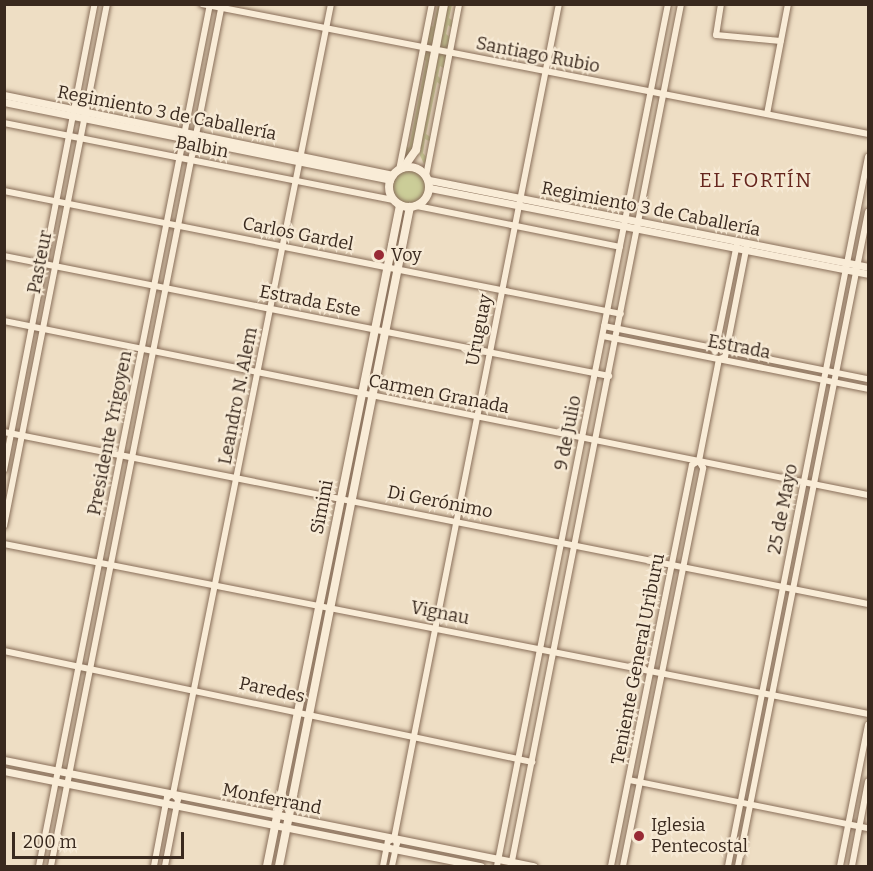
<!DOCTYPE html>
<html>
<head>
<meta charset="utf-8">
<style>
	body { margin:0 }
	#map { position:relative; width:873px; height:871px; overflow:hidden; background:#eedec4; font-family:Bitter,serif }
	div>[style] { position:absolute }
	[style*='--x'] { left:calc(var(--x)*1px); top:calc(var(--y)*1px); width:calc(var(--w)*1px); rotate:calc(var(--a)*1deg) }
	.green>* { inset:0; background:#cbcd98 }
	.round { border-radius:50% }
	.roads { filter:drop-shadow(0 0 2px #896f5a) drop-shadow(0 0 2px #896f5a) }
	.minor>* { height:6px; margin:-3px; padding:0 3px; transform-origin:3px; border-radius:3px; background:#f9ecd7 }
	.tertiary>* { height:7px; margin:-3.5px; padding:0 3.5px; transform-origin:3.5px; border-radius:3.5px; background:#f9ecd7 }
	.secondary>* { height:8px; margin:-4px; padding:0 4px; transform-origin:4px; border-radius:4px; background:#f9ecd7 }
	.secondary>.ring { margin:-4px; padding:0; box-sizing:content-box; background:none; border:8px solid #f9ecd7; border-radius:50% }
	.dots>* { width:16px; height:16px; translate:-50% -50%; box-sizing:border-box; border:3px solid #f6e9d4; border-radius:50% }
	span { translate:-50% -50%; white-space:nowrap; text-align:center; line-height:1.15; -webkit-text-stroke:4.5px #f6e9d4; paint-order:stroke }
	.street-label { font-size:18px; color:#39291e }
	.poi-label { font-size:18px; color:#39291e }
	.left { translate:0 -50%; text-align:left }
	.neighbourhood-label { font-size:20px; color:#66261e; letter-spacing:1.5px }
	.frame { position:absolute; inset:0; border:6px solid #39291e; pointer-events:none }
	.scale { position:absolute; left:12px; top:832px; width:172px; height:27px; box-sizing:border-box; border:3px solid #39291e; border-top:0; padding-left:8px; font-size:18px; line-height:21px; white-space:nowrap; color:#39291e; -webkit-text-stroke:4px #f6e9d4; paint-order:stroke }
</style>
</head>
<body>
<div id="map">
	<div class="green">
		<i style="clip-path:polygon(438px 5px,442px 5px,413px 150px,405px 160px,405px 145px,409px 148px,426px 61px,423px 58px,429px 24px,433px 27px)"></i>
		<i style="clip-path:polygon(447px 5px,452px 5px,449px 18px,454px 22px,453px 29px,448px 25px,446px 34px,451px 38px,445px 69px,440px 66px,438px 76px,443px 81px,442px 86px,437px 82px,426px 134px,432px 138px,431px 142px,425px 139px,423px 153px,428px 159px,424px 164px,418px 151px)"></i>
		<i class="round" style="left:392px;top:170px;width:34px;height:34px"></i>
	</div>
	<div class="roads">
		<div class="minor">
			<i style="--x:202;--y:4;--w:679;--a:11.04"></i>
			<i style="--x:721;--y:4;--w:31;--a:99"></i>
			<i style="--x:716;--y:35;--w:65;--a:5.3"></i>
			<i style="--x:767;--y:114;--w:112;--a:-79.2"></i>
			<i style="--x:4;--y:123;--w:398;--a:11.2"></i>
			<i style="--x:399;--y:170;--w:169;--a:-78.8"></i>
			<i style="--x:426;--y:176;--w:175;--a:-79.1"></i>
			<i style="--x:4;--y:191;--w:629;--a:11.27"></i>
			<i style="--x:417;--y:206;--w:207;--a:11.4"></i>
			<i style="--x:4;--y:256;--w:617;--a:11.22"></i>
			<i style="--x:4;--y:321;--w:881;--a:11.39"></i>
			<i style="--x:604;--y:326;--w:269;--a:11.4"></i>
			<i style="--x:603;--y:336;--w:270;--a:11.3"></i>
			<i style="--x:715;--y:352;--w:110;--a:-78.5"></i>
			<i style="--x:4;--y:432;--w:881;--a:11.26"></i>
			<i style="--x:4;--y:470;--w:475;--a:-79"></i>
			<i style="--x:4;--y:526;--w:532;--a:-78.84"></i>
			<i style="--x:4;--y:544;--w:881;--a:11.13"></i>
			<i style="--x:4;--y:651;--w:540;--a:11.87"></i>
			<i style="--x:629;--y:780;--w:244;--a:11.4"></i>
			<i style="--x:39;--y:866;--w:879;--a:-78.78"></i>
			<i style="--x:51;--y:866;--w:879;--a:-78.78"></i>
			<i style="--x:154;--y:866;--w:70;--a:-79.3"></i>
			<i style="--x:167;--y:797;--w:7;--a:-27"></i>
			<i style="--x:173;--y:794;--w:806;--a:-78.69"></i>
			<i style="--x:165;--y:866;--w:68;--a:-79"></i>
			<i style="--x:178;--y:799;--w:6;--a:-141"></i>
			<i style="--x:383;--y:866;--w:25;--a:-79"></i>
			<i style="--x:388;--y:841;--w:6;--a:-18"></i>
			<i style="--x:392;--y:866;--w:24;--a:-78"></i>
			<i style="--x:397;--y:843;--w:5;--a:-127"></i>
			<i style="--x:394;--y:839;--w:105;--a:-79"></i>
			<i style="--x:414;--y:736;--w:746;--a:-78.8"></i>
			<i style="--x:497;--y:866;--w:879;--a:-78.78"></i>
			<i style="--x:511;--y:866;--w:879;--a:-78.84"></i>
			<i style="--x:611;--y:866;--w:409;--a:-78.6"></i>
			<i style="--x:692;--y:465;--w:8;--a:-30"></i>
			<i style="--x:623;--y:866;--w:406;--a:-78.6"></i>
			<i style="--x:703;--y:468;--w:8;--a:-120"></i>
			<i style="--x:699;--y:461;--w:104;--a:-78.9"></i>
			<i style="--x:719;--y:359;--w:6;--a:-18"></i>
			<i style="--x:725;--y:357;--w:114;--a:-78.9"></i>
			<i style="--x:728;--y:866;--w:723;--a:-78.83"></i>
			<i style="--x:738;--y:866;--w:667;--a:-78.76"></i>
			<i style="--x:840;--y:866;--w:144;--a:-78.8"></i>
			<i style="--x:852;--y:866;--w:86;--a:-79.3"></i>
		</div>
		<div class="tertiary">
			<i style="--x:4;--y:95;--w:397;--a:11.6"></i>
			<i style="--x:4;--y:102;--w:394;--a:11.4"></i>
			<i style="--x:429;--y:180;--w:448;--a:11.2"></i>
			<i style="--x:430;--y:188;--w:446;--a:11.1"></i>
			<i style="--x:4;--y:760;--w:540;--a:11.33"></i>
			<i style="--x:4;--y:771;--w:486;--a:11.3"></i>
		</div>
		<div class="secondary">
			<i class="ring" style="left:389px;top:167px;width:32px;height:32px"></i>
			<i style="--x:404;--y:167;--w:21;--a:-55"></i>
			<i style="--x:416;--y:150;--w:149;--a:-79.1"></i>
			<i style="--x:267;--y:866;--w:674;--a:-78.62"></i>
			<i style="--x:279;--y:866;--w:672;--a:-78.76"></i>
		</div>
	</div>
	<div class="dots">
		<i style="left:379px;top:255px;background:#982a35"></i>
		<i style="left:639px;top:836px;background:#982a35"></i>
	</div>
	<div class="street-label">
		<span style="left:538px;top:55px;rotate:11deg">Santiago Rubio</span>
		<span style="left:167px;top:113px;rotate:11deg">Regimiento 3 de Caballería</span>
		<span style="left:202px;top:147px;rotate:11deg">Balbin</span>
		<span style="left:651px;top:209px;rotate:11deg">Regimiento 3 de Caballería</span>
		<span style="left:298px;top:234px;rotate:11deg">Carlos Gardel</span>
		<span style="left:40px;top:262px;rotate:-79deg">Pasteur</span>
		<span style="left:310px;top:301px;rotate:11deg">Estrada Este</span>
		<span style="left:479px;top:330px;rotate:-79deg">Uruguay</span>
		<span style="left:739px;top:347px;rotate:11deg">Estrada</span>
		<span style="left:439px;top:394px;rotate:11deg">Carmen Granada</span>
		<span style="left:238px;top:396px;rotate:-79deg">Leandro N. Alem</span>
		<span style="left:110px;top:433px;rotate:-79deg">Presidente Yrigoyen</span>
		<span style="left:568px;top:433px;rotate:-79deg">9 de Julio</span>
		<span style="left:440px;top:502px;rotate:11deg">Di Gerónimo</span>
		<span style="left:322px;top:507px;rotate:-79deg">Simini</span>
		<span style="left:783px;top:509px;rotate:-79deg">25 de Mayo</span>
		<span style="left:440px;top:613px;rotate:11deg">Vignau</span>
		<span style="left:638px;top:659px;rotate:-79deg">Teniente General Uriburu</span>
		<span style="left:272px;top:690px;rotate:12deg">Paredes</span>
		<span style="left:272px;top:799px;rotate:11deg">Monferrand</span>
	</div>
	<div class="poi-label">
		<span class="left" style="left:391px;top:255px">Voy</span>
		<span class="left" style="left:651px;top:836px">Iglesia<br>Pentecostal</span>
	</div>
	<div class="neighbourhood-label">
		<span style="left:756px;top:180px">EL FORTÍN</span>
	</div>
	<div class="frame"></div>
	<div class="scale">200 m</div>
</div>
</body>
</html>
